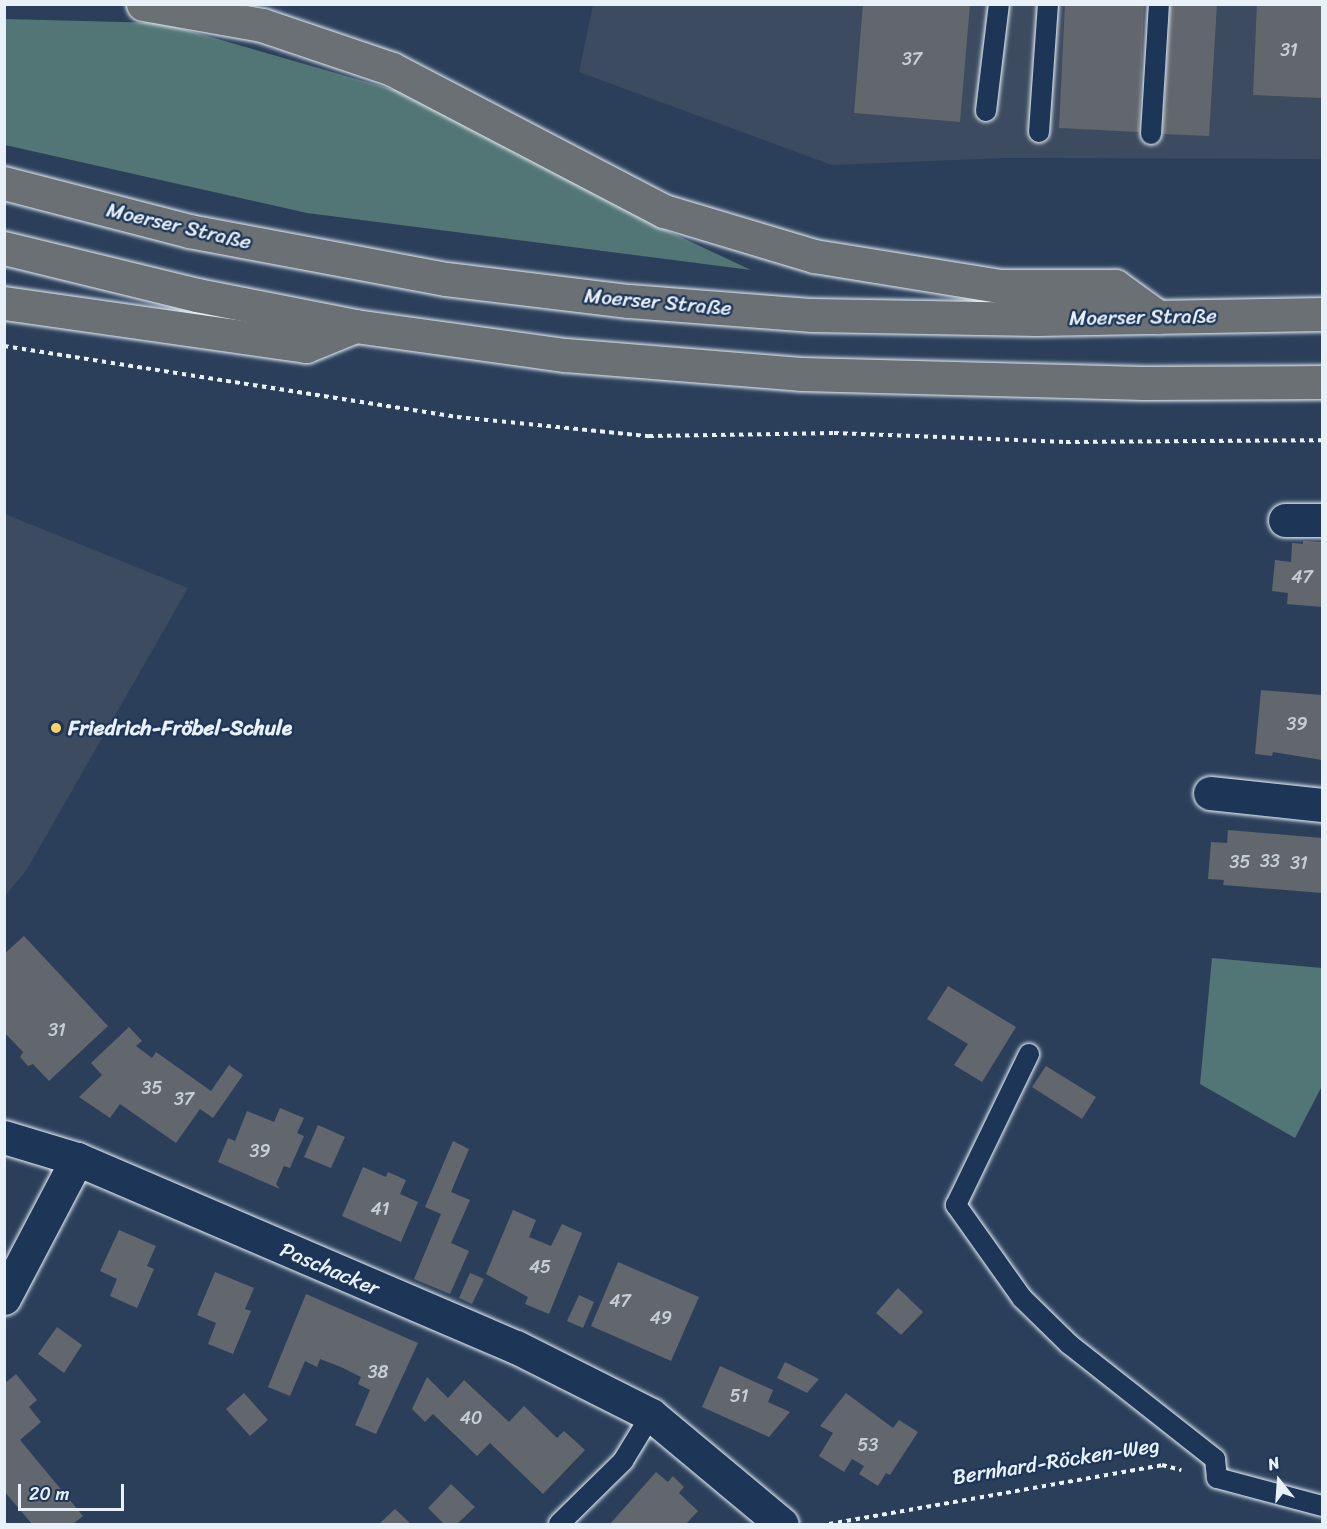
<!DOCTYPE html>
<html>
<head>
<meta charset="utf-8">
<style>
	body { margin:0 }
	#map { position:relative; width:1327px; height:1529px; overflow:hidden; background:#2b3f5b; font-family:Sriracha,sans-serif }
	div>[style] { position:absolute }
	[style*='--x'] { left:calc(var(--x)*1px); top:calc(var(--y)*1px); width:calc(var(--w)*1px); rotate:calc(var(--a)*1deg) }
	.built>* { inset:0; background:#3c4b60 }
	.green>* { inset:0; background:#527576 }
	.building>* { inset:0; background:#62676d }
	.path>* { height:4px; margin-top:-2px; transform-origin:0; background:repeating-linear-gradient(90deg,#e8f1f8 0 4.5px,transparent 0 9px) }
	.roads { filter:drop-shadow(0 0 2px #e8f1f8) drop-shadow(0 0 2px #e8f1f8) }
	.service>* { height:20px; margin:-10px; padding:0 10px; transform-origin:10px; border-radius:10px; background:#1d3557 }
	.minor>* { height:33px; margin:-16.5px; padding:0 16.5px; transform-origin:16.5px; border-radius:16.5px; background:#1d3557 }
	.trunk>* { height:33px; margin:-16.5px; padding:0 16.5px; transform-origin:16.5px; border-radius:16.5px; background:#6a7074 }
	.dots>* { width:16px; height:16px; translate:-50% -50%; box-sizing:border-box; border:3px solid #1d3557; border-radius:50% }
	span { translate:-50% -50%; white-space:nowrap; text-align:center; line-height:1.15; -webkit-text-stroke:4.5px #1d3557; paint-order:stroke }
	.number-label { font-size:18px; color:#c6ced5 }
	.number-label span { -webkit-text-stroke-width:0 }
	.street-label { font-size:21px; color:#e8f1f8 }
	.poi-label { font-size:21px; color:#e8f1f8; font-weight:700 }
	.left { translate:0 -50%; text-align:left }
	.frame { position:absolute; inset:0; border:6px solid #e8f1f8; pointer-events:none }
	.north { position:absolute; left:1249px; top:1451px; width:60px; height:60px; -webkit-text-stroke:4px #1d3557; paint-order:stroke; rotate:343deg; font-size:16px; font-weight:700; line-height:24px; text-align:center; color:#e8f1f8 }
	.north::after { content:''; display:block; margin:auto; width:21px; height:27px; background:#e8f1f8; clip-path:polygon(50% 0,100% 100%,50% 72%,0 100%) }
	.scale { position:absolute; left:18px; top:1484px; width:106px; height:27px; box-sizing:border-box; border:3px solid #e8f1f8; border-top:0; padding-left:8px; font-size:18px; line-height:21px; white-space:nowrap; color:#e8f1f8; -webkit-text-stroke:4px #1d3557; paint-order:stroke }
</style>
</head>
<body>
<div id="map">
	<div class="built">
		<i style="clip-path:polygon(593px 5px,1322px 5px,1322px 159px,1004px 158px,832px 165px,579px 72px)"></i>
		<i style="clip-path:polygon(5px 514px,188px 588px,27px 869px,5px 896px)"></i>
	</div>
	<div class="green">
		<i style="clip-path:polygon(5px 19px,162px 23px,398px 91px,670px 232px,751px 270px,307px 213px,5px 145px)"></i>
		<i style="clip-path:polygon(1212px 958px,1322px 968px,1322px 1086px,1295px 1138px,1200px 1084px)"></i>
	</div>
	<div class="building">
		<i style="clip-path:polygon(863px 4px,970px 4px,960px 122px,854px 113px)"></i>
		<i style="clip-path:polygon(1170px 4px,1217px 4px,1209px 136px,1163px 134px)"></i>
		<i style="clip-path:polygon(1257px 4px,1322px 4px,1322px 98px,1253px 95px)"></i>
		<i style="clip-path:polygon(1065px 5px,1144px 5px,1139px 132px,1059px 128px)"></i>
		<i style="clip-path:polygon(1303px 541px,1322px 542px,1322px 607px,1287px 604px,1288px 593px,1272px 591px,1275px 560px,1291px 562px,1292px 543px,1303px 544px)"></i>
		<i style="clip-path:polygon(1261px 690px,1322px 695px,1322px 760px,1273px 752px,1272px 756px,1255px 754px)"></i>
		<i style="clip-path:polygon(1228px 830px,1322px 838px,1322px 893px,1223px 885px,1224px 880px,1208px 879px,1211px 842px,1227px 843px)"></i>
		<i style="clip-path:polygon(24px 936px,108px 1026px,49px 1081px,33px 1064px,28px 1066px,20px 1057px,23px 1052px,4px 1032px,4px 954px)"></i>
		<i style="clip-path:polygon(948px 986px,1016px 1027px,982px 1082px,954px 1065px,968px 1044px,927px 1019px)"></i>
		<i style="clip-path:polygon(129px 1027px,142px 1041px,136px 1046px,152px 1058px,156px 1052px,211px 1091px,229px 1065px,243px 1075px,213px 1118px,200px 1109px,176px 1143px,120px 1104px,110px 1118px,79px 1097px,102px 1075px,91px 1063px)"></i>
		<i style="clip-path:polygon(1046px 1066px,1096px 1097px,1082px 1119px,1032px 1087px)"></i>
		<i style="clip-path:polygon(280px 1108px,304px 1118px,297px 1133px,304px 1136px,290px 1168px,284px 1166px,276px 1184px,280px 1189px,218px 1162px,228px 1138px,235px 1141px,247px 1111px,274px 1122px)"></i>
		<i style="clip-path:polygon(318px 1125px,345px 1137px,331px 1168px,304px 1157px)"></i>
		<i style="clip-path:polygon(453px 1141px,469px 1149px,451px 1192px,470px 1200px,451px 1243px,469px 1251px,450px 1294px,414px 1279px,441px 1214px,425px 1207px)"></i>
		<i style="clip-path:polygon(363px 1167px,386px 1177px,388px 1172px,406px 1180px,400px 1194px,418px 1202px,401px 1242px,342px 1216px)"></i>
		<i style="clip-path:polygon(513px 1210px,536px 1220px,529px 1237px,551px 1246px,562px 1224px,582px 1233px,549px 1314px,525px 1304px,528px 1297px,486px 1274px)"></i>
		<i style="clip-path:polygon(119px 1230px,156px 1246px,147px 1266px,154px 1269px,137px 1308px,110px 1296px,117px 1279px,100px 1271px)"></i>
		<i style="clip-path:polygon(618px 1262px,699px 1297px,671px 1361px,591px 1326px)"></i>
		<i style="clip-path:polygon(215px 1272px,254px 1288px,245px 1309px,251px 1311px,233px 1354px,208px 1344px,216px 1323px,197px 1315px)"></i>
		<i style="clip-path:polygon(470px 1273px,484px 1279px,472px 1304px,459px 1298px)"></i>
		<i style="clip-path:polygon(898px 1288px,923px 1312px,901px 1335px,876px 1313px)"></i>
		<i style="clip-path:polygon(306px 1294px,418px 1343px,376px 1434px,355px 1425px,370px 1390px,358px 1384px,361px 1377px,341px 1367px,320px 1359px,317px 1367px,305px 1361px,290px 1396px,268px 1387px)"></i>
		<i style="clip-path:polygon(579px 1295px,594px 1302px,583px 1328px,567px 1321px)"></i>
		<i style="clip-path:polygon(57px 1327px,82px 1345px,64px 1373px,38px 1354px)"></i>
		<i style="clip-path:polygon(785px 1362px,819px 1379px,807px 1393px,777px 1378px)"></i>
		<i style="clip-path:polygon(720px 1366px,773px 1390px,768px 1402px,790px 1412px,769px 1437px,702px 1407px)"></i>
		<i style="clip-path:polygon(16px 1374px,37px 1400px,29px 1407px,41px 1422px,20px 1440px,83px 1516px,73px 1524px,32px 1524px,4px 1491px,4px 1384px)"></i>
		<i style="clip-path:polygon(427px 1377px,448px 1398px,464px 1380px,509px 1422px,524px 1406px,557px 1438px,564px 1431px,585px 1450px,543px 1494px,490px 1443px,477px 1456px,433px 1414px,425px 1422px,412px 1409px)"></i>
		<i style="clip-path:polygon(244px 1393px,268px 1420px,250px 1436px,226px 1409px)"></i>
		<i style="clip-path:polygon(846px 1393px,893px 1428px,899px 1420px,918px 1432px,890px 1475px,886px 1473px,878px 1486px,859px 1474px,864px 1466px,852px 1459px,844px 1472px,819px 1456px,833px 1433px,820px 1426px)"></i>
		<i style="clip-path:polygon(656px 1472px,668px 1482px,673px 1476px,684px 1487px,679px 1493px,698px 1511px,686px 1524px,610px 1524px)"></i>
		<i style="clip-path:polygon(451px 1484px,475px 1507px,457px 1524px,444px 1524px,428px 1508px)"></i>
		<i style="clip-path:polygon(395px 1509px,411px 1524px,379px 1524px)"></i>
	</div>
	<div class="path">
		<i style="--x:4;--y:346;--w:459;--a:8.9"></i>
		<i style="--x:457;--y:417;--w:193;--a:5.7"></i>
		<i style="--x:649;--y:436;--w:185;--a:-0.9"></i>
		<i style="--x:834;--y:433;--w:232;--a:2.2"></i>
		<i style="--x:1066;--y:442;--w:256;--a:-0.4"></i>
		<i style="--x:829;--y:1524;--w:338;--a:-10"></i>
		<i style="--x:1162;--y:1465;--w:20;--a:15"></i>
	</div>
	<div class="roads">
		<div class="service">
			<i style="--x:986;--y:111;--w:108;--a:-83.1"></i>
			<i style="--x:1039;--y:132;--w:128;--a:-86"></i>
			<i style="--x:1151;--y:134;--w:130;--a:-86.5"></i>
			<i style="--x:1029;--y:1054;--w:168;--a:115.8"></i>
			<i style="--x:956;--y:1205;--w:114;--a:54.6"></i>
			<i style="--x:1022;--y:1298;--w:66;--a:44.4"></i>
			<i style="--x:1069;--y:1344;--w:186;--a:38.2"></i>
			<i style="--x:1215;--y:1459;--w:19;--a:84"></i>
			<i style="--x:1217;--y:1478;--w:109;--a:14.9"></i>
			<i style="--x:559;--y:1524;--w:90;--a:-44.5"></i>
			<i style="--x:623;--y:1461;--w:54;--a:-58.7"></i>
		</div>
		<div class="minor">
			<i style="--x:1285;--y:520;--w:37;--a:0"></i>
			<i style="--x:1210;--y:793;--w:113;--a:6.1"></i>
			<i style="--x:4;--y:1137;--w:76;--a:16.8"></i>
			<i style="--x:77;--y:1159;--w:478;--a:23.2"></i>
			<i style="--x:516;--y:1347;--w:151;--a:26.7"></i>
			<i style="--x:651;--y:1415;--w:170;--a:39.8"></i>
			<i style="--x:4;--y:1298;--w:157;--a:-62.3"></i>
		</div>
		<div class="trunk">
			<i style="--x:143;--y:4;--w:121;--a:10"></i>
			<i style="--x:262;--y:25;--w:137;--a:18.7"></i>
			<i style="--x:392;--y:69;--w:307;--a:27.6"></i>
			<i style="--x:664;--y:211;--w:157;--a:16.7"></i>
			<i style="--x:814;--y:256;--w:187;--a:9.2"></i>
			<i style="--x:999;--y:286;--w:116;--a:0"></i>
			<i style="--x:1115;--y:286;--w:53;--a:35.8"></i>
			<i style="--x:4;--y:183;--w:191;--a:14.5"></i>
			<i style="--x:189;--y:231;--w:261;--a:10.6"></i>
			<i style="--x:446;--y:279;--w:184;--a:6.9"></i>
			<i style="--x:629;--y:301;--w:184;--a:4.4"></i>
			<i style="--x:812;--y:315;--w:224;--a:1"></i>
			<i style="--x:1036;--y:319;--w:286;--a:-1"></i>
			<i style="--x:4;--y:248;--w:199;--a:13.7"></i>
			<i style="--x:197;--y:295;--w:161;--a:11.1"></i>
			<i style="--x:355;--y:326;--w:212;--a:7.9"></i>
			<i style="--x:565;--y:355;--w:238;--a:4.6"></i>
			<i style="--x:802;--y:374;--w:342;--a:1.5"></i>
			<i style="--x:1144;--y:383;--w:178;--a:-0.3"></i>
			<i style="--x:4;--y:303;--w:305;--a:8.1"></i>
			<i style="--x:306;--y:346;--w:53;--a:-22.2"></i>
		</div>
	</div>
	<div class="dots">
		<i style="left:56px;top:728px;background:#ffd166"></i>
	</div>
	<div class="number-label">
		<span style="left:1289px;top:50px">31</span>
		<span style="left:912px;top:59px">37</span>
		<span style="left:1302px;top:577px">47</span>
		<span style="left:1297px;top:724px">39</span>
		<span style="left:1270px;top:861px">33</span>
		<span style="left:1240px;top:862px">35</span>
		<span style="left:1299px;top:863px">31</span>
		<span style="left:57px;top:1030px">31</span>
		<span style="left:152px;top:1088px">35</span>
		<span style="left:184px;top:1099px">37</span>
		<span style="left:260px;top:1151px">39</span>
		<span style="left:380px;top:1209px">41</span>
		<span style="left:540px;top:1267px">45</span>
		<span style="left:620px;top:1301px">47</span>
		<span style="left:661px;top:1318px">49</span>
		<span style="left:378px;top:1372px">38</span>
		<span style="left:739px;top:1396px">51</span>
		<span style="left:471px;top:1418px">40</span>
		<span style="left:868px;top:1445px">53</span>
	</div>
	<div class="street-label">
		<span style="left:179px;top:226px;rotate:13deg">Moerser Straße</span>
		<span style="left:658px;top:302px;rotate:5deg">Moerser Straße</span>
		<span style="left:1143px;top:317px;rotate:-1deg">Moerser Straße</span>
		<span style="left:330px;top:1269px;rotate:23deg">Paschacker</span>
		<span style="left:1056px;top:1461px;rotate:-9deg">Bernhard-Röcken-Weg</span>
	</div>
	<div class="poi-label">
		<span class="left" style="left:68px;top:728px">Friedrich-Fröbel-Schule</span>
	</div>
	<div class="frame"></div>
	<div class="north">N</div>
	<div class="scale">20 m</div>
</div>
</body>
</html>
